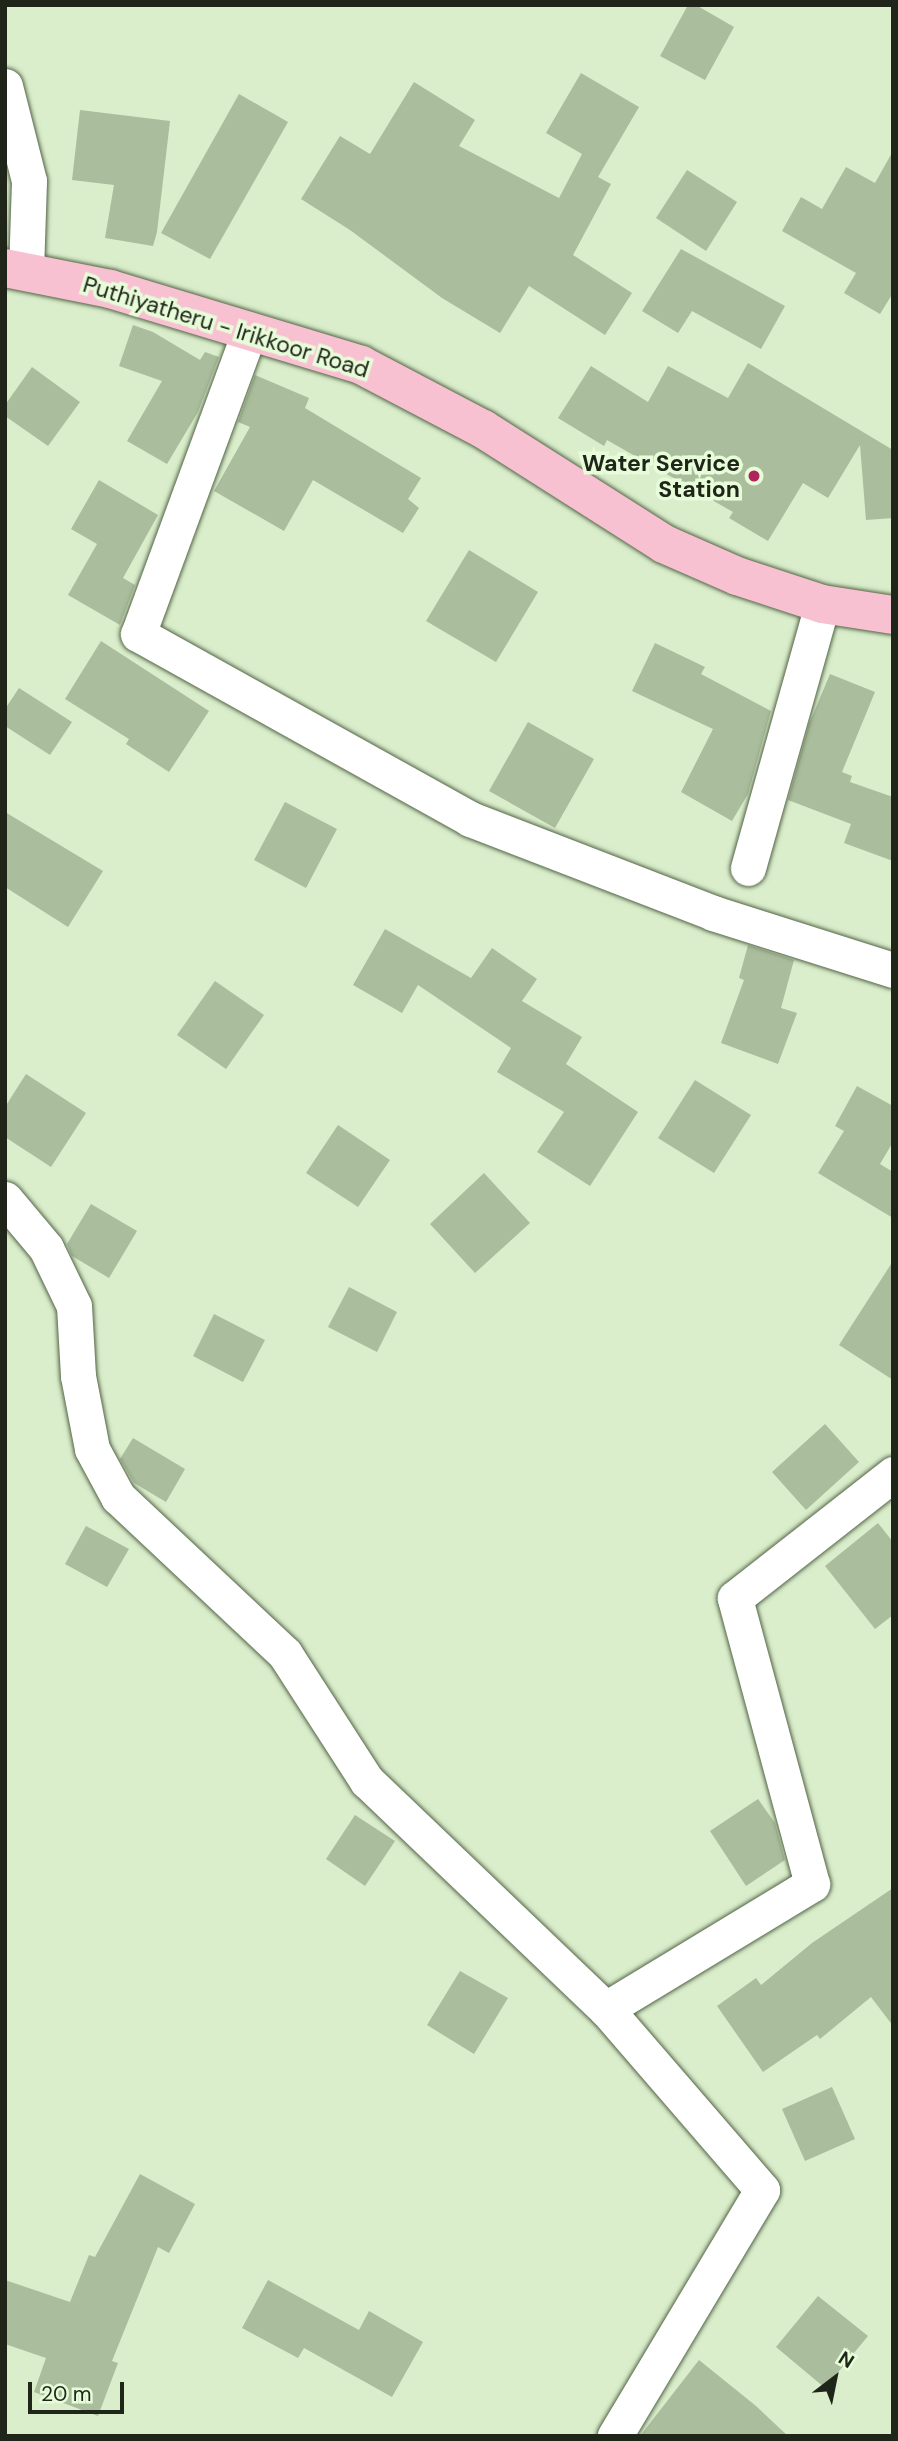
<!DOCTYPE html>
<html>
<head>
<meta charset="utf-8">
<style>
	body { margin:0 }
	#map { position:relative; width:898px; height:2441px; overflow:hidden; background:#daeecc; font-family:"DM Sans",sans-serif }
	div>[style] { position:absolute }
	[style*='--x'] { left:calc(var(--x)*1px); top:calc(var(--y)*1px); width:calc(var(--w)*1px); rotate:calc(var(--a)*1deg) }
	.building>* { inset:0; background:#aabd9c }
	.roads { filter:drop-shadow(0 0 2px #536446) drop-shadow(0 0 2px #536446) }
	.minor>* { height:35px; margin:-17.5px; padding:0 17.5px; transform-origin:17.5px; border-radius:17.5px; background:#fff }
	.major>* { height:38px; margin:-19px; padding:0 19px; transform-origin:19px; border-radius:19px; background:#f8c1d1 }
	.dots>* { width:19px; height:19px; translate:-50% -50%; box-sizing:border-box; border:4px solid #e7fcd9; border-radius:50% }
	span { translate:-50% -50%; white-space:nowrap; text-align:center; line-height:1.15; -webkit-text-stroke:7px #e7fcd9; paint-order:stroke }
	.street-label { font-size:23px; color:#1f2619 }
	.poi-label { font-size:23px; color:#1f2619; font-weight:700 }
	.right { translate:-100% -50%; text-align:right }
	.frame { position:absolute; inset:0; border:7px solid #1f2619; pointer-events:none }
	.north { position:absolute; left:800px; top:2343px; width:70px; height:70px; -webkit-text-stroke:5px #e7fcd9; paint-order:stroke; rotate:32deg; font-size:19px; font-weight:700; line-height:28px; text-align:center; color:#1f2619 }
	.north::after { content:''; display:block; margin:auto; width:24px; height:32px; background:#1f2619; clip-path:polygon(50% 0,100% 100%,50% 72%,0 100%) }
	.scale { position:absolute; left:28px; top:2382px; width:96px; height:32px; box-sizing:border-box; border:4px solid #1f2619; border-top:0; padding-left:9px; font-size:21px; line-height:24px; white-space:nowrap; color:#1f2619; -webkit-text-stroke:5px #e7fcd9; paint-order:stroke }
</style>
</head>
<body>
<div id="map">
	<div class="building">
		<i style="clip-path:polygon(688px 5px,696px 5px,734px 27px,705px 80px,660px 56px)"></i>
		<i style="clip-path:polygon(581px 73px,639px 107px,598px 177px,611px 184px,573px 255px,632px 293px,605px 335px,529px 286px,500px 333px,442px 298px,350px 230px,301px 199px,340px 136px,370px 154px,414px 82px,475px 120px,459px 146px,559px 198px,582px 154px,546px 133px)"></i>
		<i style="clip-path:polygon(239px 94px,288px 122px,210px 259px,161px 233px)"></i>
		<i style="clip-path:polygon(80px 110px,170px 121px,157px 232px,153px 246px,105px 238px,114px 185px,72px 180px)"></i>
		<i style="clip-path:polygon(893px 151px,893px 293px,880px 314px,844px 293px,856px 273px,782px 231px,801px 197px,822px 209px,846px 167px,875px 183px)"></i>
		<i style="clip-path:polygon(687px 170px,737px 202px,706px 251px,656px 218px)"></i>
		<i style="clip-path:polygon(681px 249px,785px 306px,761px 349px,692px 311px,678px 333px,642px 311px)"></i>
		<i style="clip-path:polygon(133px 325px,153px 332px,200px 360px,205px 352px,219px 357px,198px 412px,167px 464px,127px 441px,162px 381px,119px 366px)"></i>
		<i style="clip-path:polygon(748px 363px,893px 450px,893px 518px,866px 520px,860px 445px,828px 498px,803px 483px,768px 541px,729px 518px,733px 512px,607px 440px,604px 446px,558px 418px,591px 366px,648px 402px,668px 366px,728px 398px)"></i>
		<i style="clip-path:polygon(32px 367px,80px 402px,48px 446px,5px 416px,5px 405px)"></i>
		<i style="clip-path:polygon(255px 375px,309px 398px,305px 408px,421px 478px,408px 499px,419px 508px,403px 533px,313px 480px,284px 531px,214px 491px,250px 427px,238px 422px)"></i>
		<i style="clip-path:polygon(99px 480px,158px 515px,123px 578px,135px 585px,120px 625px,68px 595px,97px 544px,71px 529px)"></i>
		<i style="clip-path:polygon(469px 550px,538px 592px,496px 662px,426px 621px)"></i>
		<i style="clip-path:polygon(101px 641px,209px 711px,169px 772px,126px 744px,129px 739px,65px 699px)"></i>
		<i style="clip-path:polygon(655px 643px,705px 667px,701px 674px,771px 711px,748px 794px,732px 821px,681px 792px,713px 729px,632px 691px)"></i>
		<i style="clip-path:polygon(830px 674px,875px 692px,842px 772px,852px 776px,850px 782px,893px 797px,893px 861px,844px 843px,851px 824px,788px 800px,809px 724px)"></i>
		<i style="clip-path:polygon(19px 688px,72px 722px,50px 755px,5px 726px,5px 709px)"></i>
		<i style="clip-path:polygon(528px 722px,594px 759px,555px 828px,489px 791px)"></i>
		<i style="clip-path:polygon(285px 802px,337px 829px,306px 888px,254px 860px)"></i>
		<i style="clip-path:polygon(5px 812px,103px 871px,68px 927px,5px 887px)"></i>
		<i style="clip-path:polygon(385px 929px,471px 978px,492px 948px,537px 979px,522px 1001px,582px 1037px,566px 1064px,638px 1112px,590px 1186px,537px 1152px,564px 1112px,497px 1072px,511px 1048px,418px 985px,402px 1013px,353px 985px)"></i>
		<i style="clip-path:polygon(748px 945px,794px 960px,781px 1008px,797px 1013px,778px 1064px,721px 1043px,744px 980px,739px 978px)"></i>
		<i style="clip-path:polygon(215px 981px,264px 1015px,226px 1069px,177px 1035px)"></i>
		<i style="clip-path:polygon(26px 1074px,86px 1113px,51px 1167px,5px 1137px,5px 1107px)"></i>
		<i style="clip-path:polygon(695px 1080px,751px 1115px,714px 1173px,658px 1138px)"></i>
		<i style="clip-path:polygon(857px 1086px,893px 1106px,893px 1142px,880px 1164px,893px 1172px,893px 1218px,818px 1173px,844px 1131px,835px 1126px)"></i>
		<i style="clip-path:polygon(338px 1125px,390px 1160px,358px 1207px,306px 1173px)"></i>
		<i style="clip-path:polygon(484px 1173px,530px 1223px,475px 1273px,430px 1224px)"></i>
		<i style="clip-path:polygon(91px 1204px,137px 1231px,109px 1278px,72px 1256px,67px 1244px)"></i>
		<i style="clip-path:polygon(893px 1261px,893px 1380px,839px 1345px)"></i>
		<i style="clip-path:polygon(349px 1287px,397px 1312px,377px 1352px,328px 1327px)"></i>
		<i style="clip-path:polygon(214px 1314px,265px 1340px,243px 1382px,193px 1356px)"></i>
		<i style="clip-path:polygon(825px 1424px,859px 1462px,806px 1510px,772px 1472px)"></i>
		<i style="clip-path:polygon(133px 1438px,185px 1469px,166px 1502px,134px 1483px,120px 1459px)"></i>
		<i style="clip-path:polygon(878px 1523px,893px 1542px,893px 1615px,875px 1629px,825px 1566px)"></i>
		<i style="clip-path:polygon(86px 1526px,129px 1549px,107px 1587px,65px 1564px)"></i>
		<i style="clip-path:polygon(758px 1799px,775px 1823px,785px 1860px,746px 1886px,710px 1831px)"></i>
		<i style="clip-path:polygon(355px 1815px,395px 1841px,365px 1886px,326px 1859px)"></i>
		<i style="clip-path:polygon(893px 1888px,893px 2026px,871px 1997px,820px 2039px,817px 2035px,763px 2072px,717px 2006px,756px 1978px,761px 1985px,812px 1943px)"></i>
		<i style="clip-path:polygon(460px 1971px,508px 1998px,474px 2054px,427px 2025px)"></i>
		<i style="clip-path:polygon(832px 2087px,855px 2139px,805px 2161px,782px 2109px)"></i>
		<i style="clip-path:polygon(140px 2174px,195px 2204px,169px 2253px,158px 2247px,112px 2361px,118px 2363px,98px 2416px,34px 2392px,46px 2358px,5px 2344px,5px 2280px,70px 2302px,89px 2255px,95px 2257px)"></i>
		<i style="clip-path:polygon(268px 2280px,359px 2330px,369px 2311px,423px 2342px,392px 2397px,304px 2348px,298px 2358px,242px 2328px)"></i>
		<i style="clip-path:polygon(818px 2296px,868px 2336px,825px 2388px,776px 2347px)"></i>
		<i style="clip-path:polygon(699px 2360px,756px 2406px,788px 2436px,640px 2436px)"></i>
	</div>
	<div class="roads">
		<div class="minor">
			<i style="--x:5;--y:86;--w:98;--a:75.8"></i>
			<i style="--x:29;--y:181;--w:89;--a:91.9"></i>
			<i style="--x:250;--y:330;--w:324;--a:110.2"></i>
			<i style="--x:138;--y:634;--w:380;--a:29.1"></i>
			<i style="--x:470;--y:819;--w:261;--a:21.1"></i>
			<i style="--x:713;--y:913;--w:189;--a:17.6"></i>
			<i style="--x:748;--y:868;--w:274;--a:-74.3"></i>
			<i style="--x:5;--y:1199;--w:64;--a:50.1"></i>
			<i style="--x:46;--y:1248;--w:64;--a:64.2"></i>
			<i style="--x:74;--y:1306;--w:70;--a:86.7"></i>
			<i style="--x:78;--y:1376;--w:74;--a:79.1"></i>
			<i style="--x:92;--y:1449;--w:55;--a:61.6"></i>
			<i style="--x:118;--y:1497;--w:229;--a:43.2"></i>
			<i style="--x:285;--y:1654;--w:151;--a:57.2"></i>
			<i style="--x:367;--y:1781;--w:330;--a:43.7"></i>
			<i style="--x:606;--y:2009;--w:239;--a:49.2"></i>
			<i style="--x:762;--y:2190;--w:287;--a:120.9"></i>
			<i style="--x:606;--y:2009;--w:241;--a:-31.2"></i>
			<i style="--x:812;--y:1884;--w:296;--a:-105.1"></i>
			<i style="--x:735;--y:1598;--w:201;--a:-38.1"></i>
		</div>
		<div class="major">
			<i style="--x:5;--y:268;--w:107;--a:11.3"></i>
			<i style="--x:110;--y:289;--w:262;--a:16.8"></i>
			<i style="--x:361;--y:365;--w:138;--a:27.7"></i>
			<i style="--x:483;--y:429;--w:214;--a:32.4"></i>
			<i style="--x:664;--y:544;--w:80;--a:23.7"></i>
			<i style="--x:737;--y:576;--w:89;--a:18.2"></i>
			<i style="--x:822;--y:604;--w:72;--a:8.8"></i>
		</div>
	</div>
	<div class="dots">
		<i style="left:754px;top:476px;background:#b0245e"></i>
	</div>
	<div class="street-label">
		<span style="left:226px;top:327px;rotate:17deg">Puthiyatheru - Irikkoor Road</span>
	</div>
	<div class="poi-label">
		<span class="right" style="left:740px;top:476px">Water Service<br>Station</span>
	</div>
	<div class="frame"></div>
	<div class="north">N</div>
	<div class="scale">20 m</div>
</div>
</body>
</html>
